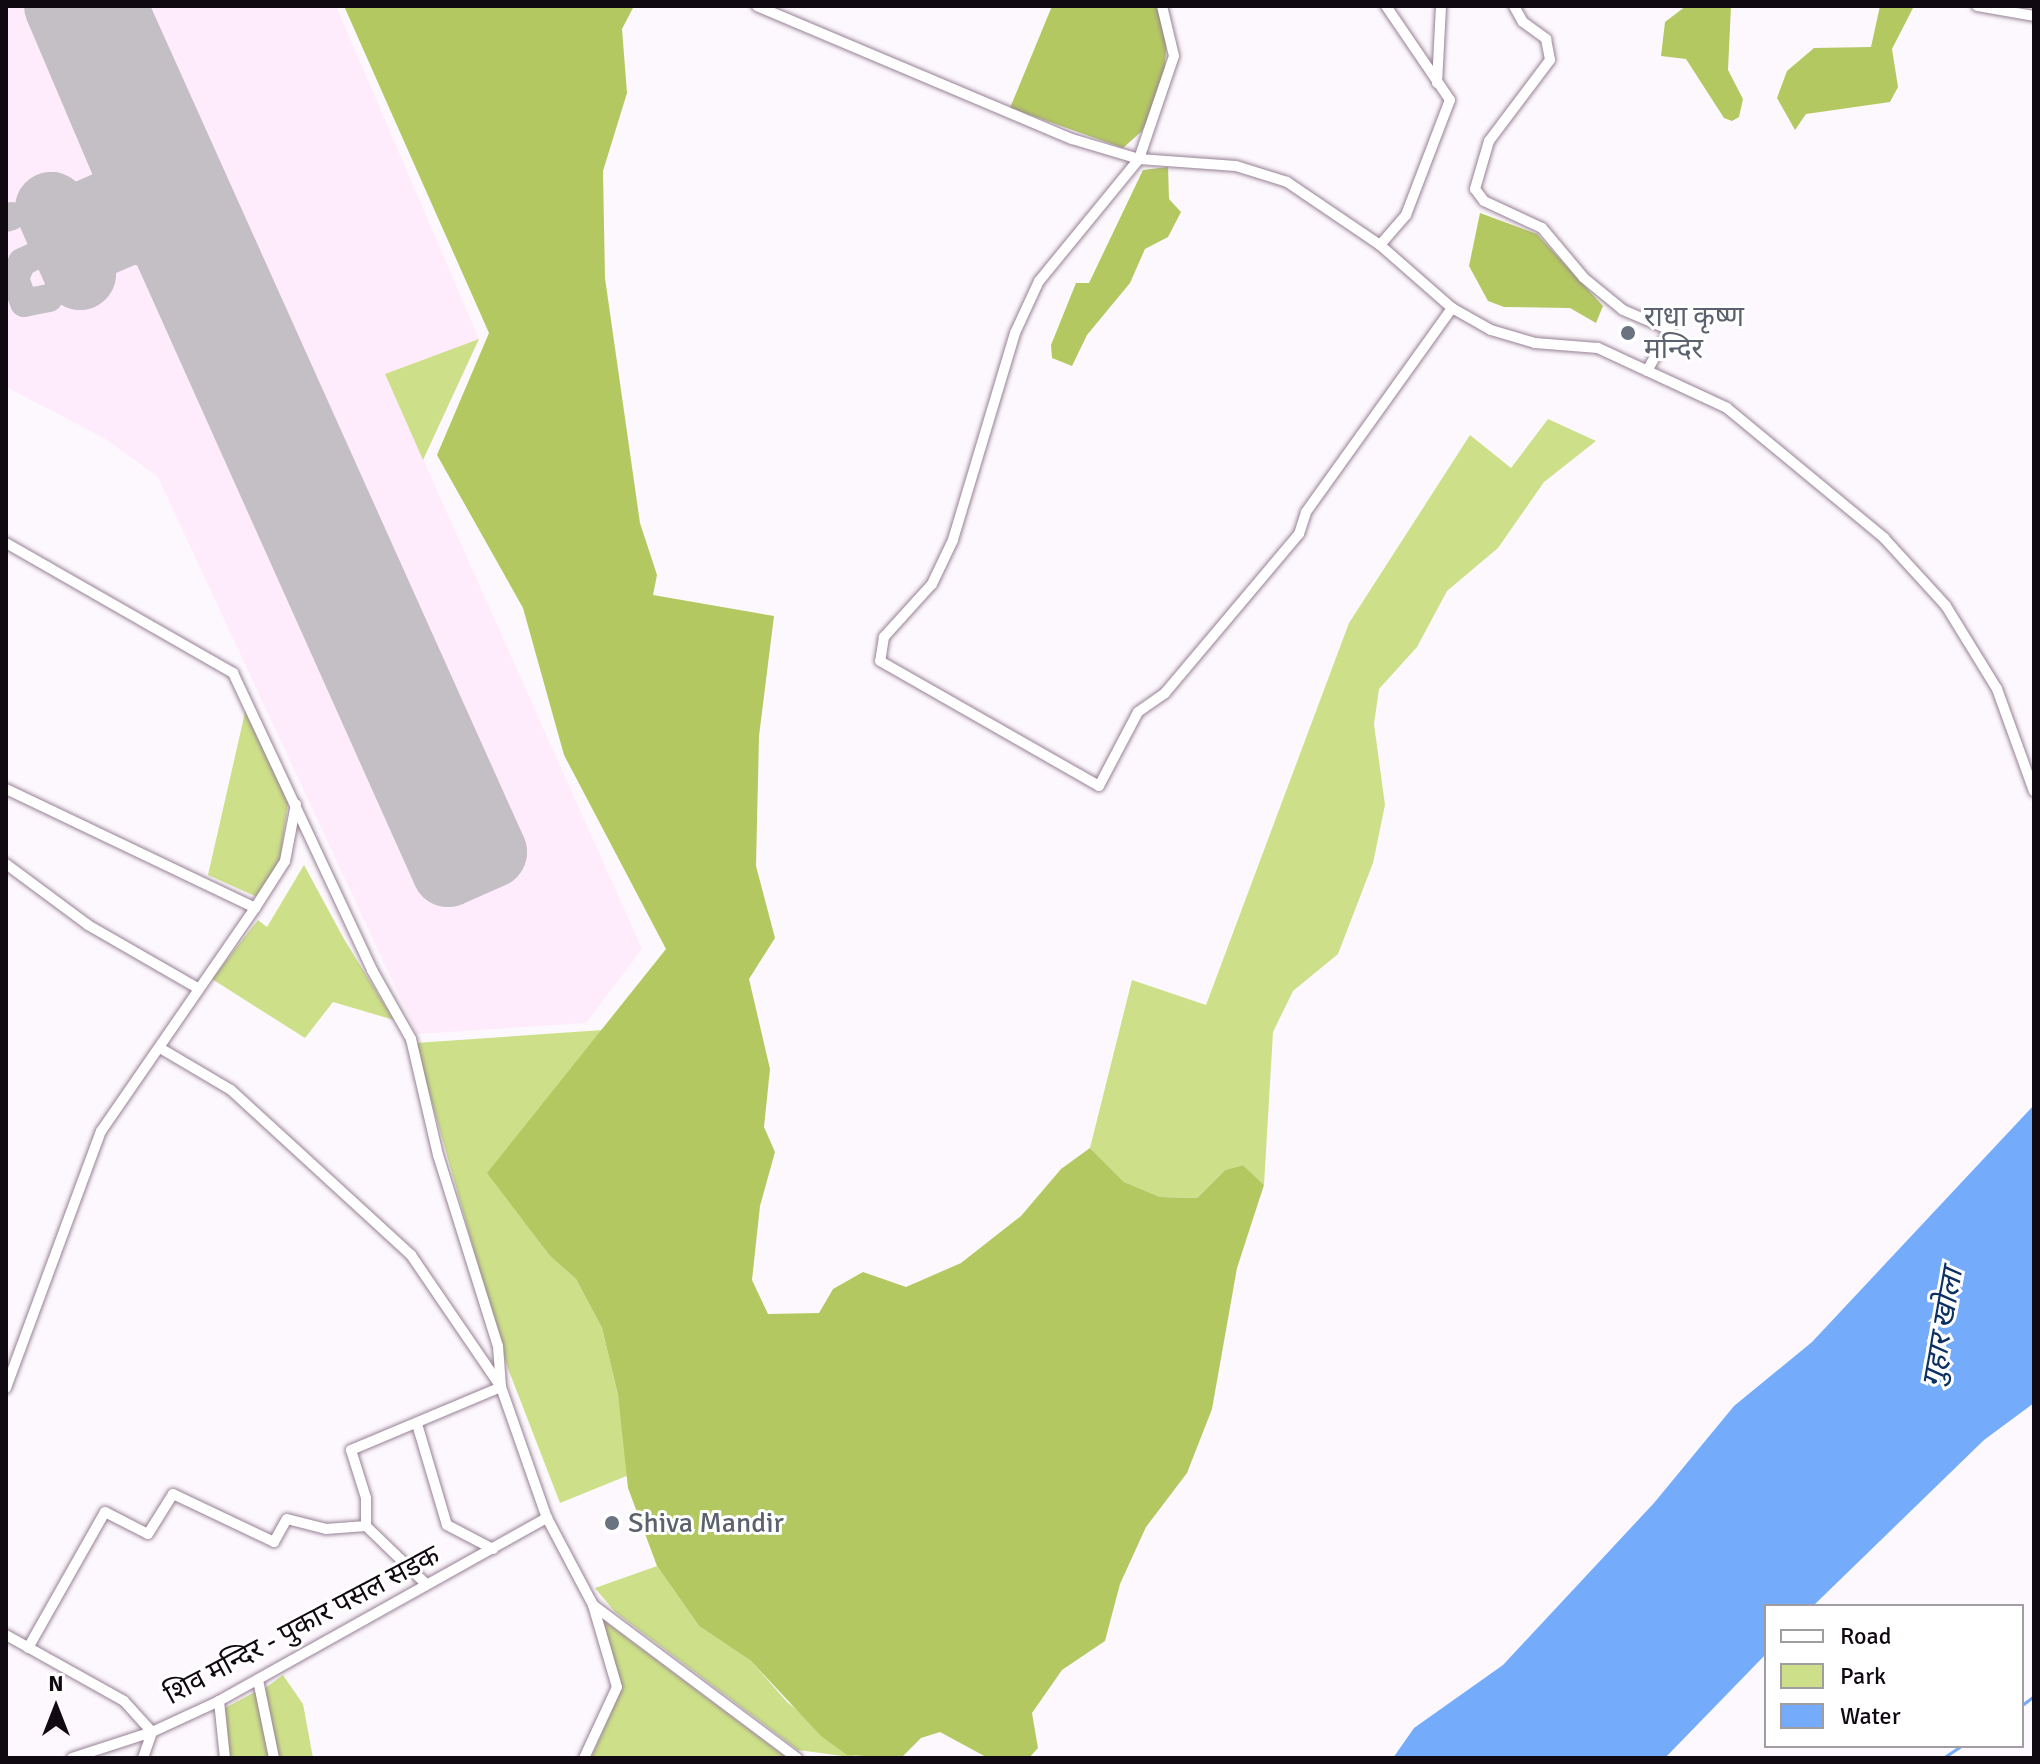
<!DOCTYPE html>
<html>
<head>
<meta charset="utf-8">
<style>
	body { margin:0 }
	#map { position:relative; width:2040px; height:1764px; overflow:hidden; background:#fdf8fd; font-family:Signika,"Noto Sans Devanagari",sans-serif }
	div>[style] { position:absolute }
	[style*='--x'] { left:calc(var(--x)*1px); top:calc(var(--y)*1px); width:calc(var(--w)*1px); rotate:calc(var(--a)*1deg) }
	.built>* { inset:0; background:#feecfd }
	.green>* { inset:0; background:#cde089 }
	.forest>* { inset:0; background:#b4c862 }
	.water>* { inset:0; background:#74acfb }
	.stream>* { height:3px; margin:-1.5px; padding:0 1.5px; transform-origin:1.5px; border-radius:1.5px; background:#74acfb }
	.taxiway>* { height:28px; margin:-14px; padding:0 14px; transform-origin:14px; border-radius:14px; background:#c4bfc4 }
	.runway>* { height:72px; margin:-36px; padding:0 36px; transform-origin:36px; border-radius:36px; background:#c4bfc4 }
	.roads { filter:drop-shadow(0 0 2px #978195) drop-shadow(0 0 2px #978195) }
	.street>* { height:10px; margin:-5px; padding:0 5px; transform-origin:5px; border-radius:5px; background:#fff }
	.dots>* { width:22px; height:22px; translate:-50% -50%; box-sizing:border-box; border:4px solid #fff; border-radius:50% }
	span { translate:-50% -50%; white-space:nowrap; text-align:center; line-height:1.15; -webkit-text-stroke:6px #fff; paint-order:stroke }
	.worship-label { font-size:28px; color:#5b616d }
	.left { translate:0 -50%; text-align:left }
	.street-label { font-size:28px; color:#110911 }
	.water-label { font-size:30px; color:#0b3061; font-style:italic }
	.frame { position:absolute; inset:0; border:8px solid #110911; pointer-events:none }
	.legend { position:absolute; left:1764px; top:1604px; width:260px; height:144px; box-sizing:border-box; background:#fff; border:2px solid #a09da0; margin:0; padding:10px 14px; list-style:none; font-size:24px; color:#110911 }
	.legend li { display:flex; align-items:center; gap:16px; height:40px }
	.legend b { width:40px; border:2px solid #a09da0 }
	.north { position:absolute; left:16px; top:1668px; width:80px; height:80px; -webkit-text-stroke:6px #fff; paint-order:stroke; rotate:0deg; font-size:22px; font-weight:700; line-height:32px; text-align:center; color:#110911 }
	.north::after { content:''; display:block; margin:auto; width:28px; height:36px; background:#110911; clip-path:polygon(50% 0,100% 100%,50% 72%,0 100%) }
</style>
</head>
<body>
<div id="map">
	<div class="built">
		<i style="clip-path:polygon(6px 6px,336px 6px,479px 339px,385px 374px,642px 949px,586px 1023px,417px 1034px,158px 477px,104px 438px,6px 387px)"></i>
	</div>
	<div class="green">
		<i style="clip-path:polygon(479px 339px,423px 460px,385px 374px)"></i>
		<i style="clip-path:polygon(1548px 419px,1596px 441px,1544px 482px,1498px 548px,1447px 591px,1417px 647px,1379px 689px,1374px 724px,1385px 805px,1373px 863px,1338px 954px,1293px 991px,1273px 1032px,1264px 1185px,1243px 1165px,1225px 1170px,1197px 1198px,1160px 1197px,1124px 1182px,1090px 1148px,1132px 980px,1206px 1005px,1349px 623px,1470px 435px,1511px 468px)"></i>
		<i style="clip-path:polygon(246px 708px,289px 796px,280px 860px,257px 897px,208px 875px)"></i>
		<i style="clip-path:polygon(304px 865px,344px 939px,394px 1020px,333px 1002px,305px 1038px,212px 979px,258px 920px,267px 927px)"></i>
		<i style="clip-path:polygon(603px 1030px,488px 1173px,550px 1256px,576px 1279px,602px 1328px,618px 1395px,629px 1475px,560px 1503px,507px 1366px,415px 1043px)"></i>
		<i style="clip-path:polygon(657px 1566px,699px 1626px,751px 1661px,787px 1702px,857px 1758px,798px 1750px,615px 1612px,595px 1588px)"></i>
		<i style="clip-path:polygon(603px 1620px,787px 1758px,591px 1758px,622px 1688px)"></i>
		<i style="clip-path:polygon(283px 1675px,303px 1704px,313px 1758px,279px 1758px,264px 1689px)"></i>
		<i style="clip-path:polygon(257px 1691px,270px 1758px,229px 1758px,223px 1709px)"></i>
	</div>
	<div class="forest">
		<i style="clip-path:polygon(344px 6px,634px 6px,622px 29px,627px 93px,603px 171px,605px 278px,640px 523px,657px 575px,653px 595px,774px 616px,759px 736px,756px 866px,775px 938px,749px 979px,770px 1069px,764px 1127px,775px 1152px,760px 1206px,752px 1280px,768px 1314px,819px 1313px,833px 1289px,863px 1272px,906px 1287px,961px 1263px,1021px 1216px,1061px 1169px,1090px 1148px,1124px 1182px,1160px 1197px,1197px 1198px,1225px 1170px,1243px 1165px,1264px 1185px,1237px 1268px,1212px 1409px,1187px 1473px,1146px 1527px,1120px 1584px,1105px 1641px,1062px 1670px,1032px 1713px,1038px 1748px,1029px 1758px,988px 1758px,940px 1732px,921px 1738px,901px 1758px,847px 1755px,821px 1736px,751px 1661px,699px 1626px,657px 1566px,628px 1488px,618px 1395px,602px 1328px,576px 1279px,550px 1256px,487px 1173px,666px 949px,564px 755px,523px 608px,437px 455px,489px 333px)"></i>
		<i style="clip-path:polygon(1052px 6px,1157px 6px,1167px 41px,1163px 86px,1142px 131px,1123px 148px,1010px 108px)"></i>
		<i style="clip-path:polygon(1686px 6px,1731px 6px,1728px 70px,1743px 99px,1739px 117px,1732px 121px,1724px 118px,1686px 59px,1661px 56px,1665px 22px)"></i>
		<i style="clip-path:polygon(1880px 6px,1914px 6px,1892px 49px,1898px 87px,1890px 102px,1806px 114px,1795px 130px,1777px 98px,1787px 71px,1814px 48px,1871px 47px)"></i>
		<i style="clip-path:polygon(1168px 167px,1169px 199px,1181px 212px,1168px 237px,1145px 249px,1130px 283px,1087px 335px,1072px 366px,1052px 358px,1051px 345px,1076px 283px,1089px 283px,1143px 170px)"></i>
		<i style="clip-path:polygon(1480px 213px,1537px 234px,1603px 306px,1596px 323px,1570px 308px,1504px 307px,1488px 301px,1469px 266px)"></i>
	</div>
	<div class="water">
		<i style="clip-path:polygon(2034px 1105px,2034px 1403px,1984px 1440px,1813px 1606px,1766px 1606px,1766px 1654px,1665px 1758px,1393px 1758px,1414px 1728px,1503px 1665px,1654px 1503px,1734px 1406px,1812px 1342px)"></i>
	</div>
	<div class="stream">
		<i style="--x:2022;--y:1705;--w:15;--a:-37"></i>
		<i style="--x:1943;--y:1758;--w:22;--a:-34"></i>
	</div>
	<div class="taxiway">
		<i style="--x:129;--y:213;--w:25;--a:-5"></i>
		<i style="--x:154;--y:211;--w:29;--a:25"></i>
		<i style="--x:180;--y:223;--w:86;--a:63.7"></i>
		<i style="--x:6;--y:218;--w:6;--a:-18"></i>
		<i style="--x:49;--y:298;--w:25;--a:169"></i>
		<i style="--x:24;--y:303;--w:27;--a:-110"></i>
		<i style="--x:15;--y:278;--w:17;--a:-66"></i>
		<i style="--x:22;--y:262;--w:118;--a:-24.6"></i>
		<i style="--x:129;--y:213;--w:38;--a:-53"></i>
		<i style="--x:152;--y:183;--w:27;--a:-92"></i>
		<i style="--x:151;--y:156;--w:86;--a:-112.7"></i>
	</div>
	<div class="runway">
		<i style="--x:60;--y:6;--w:185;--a:67"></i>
		<i style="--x:132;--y:176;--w:29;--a:117"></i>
		<i style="--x:119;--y:202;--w:43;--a:156.4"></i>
		<i style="--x:80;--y:219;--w:14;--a:176"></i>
		<i style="--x:66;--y:220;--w:19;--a:-141"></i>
		<i style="--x:51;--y:208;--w:72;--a:66.3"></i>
		<i style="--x:80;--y:274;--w:18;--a:-87"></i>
		<i style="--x:81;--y:256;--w:14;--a:-51"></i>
		<i style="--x:90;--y:245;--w:46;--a:-23.2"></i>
		<i style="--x:132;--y:227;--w:32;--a:14"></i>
		<i style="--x:163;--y:235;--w:697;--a:65.86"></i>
		<i style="--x:448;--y:871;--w:47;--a:-23.8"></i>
		<i style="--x:491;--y:852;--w:927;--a:-114.19"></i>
	</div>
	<div class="roads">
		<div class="street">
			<i style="--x:757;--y:6;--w:342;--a:22.9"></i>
			<i style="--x:1072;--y:139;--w:70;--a:16.6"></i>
			<i style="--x:1139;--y:159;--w:97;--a:4.1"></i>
			<i style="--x:1236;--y:166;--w:53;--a:17.4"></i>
			<i style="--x:1287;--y:182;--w:112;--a:34.1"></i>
			<i style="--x:1380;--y:245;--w:96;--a:41.2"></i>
			<i style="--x:1452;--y:308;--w:45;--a:29.4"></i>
			<i style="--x:1491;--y:330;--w:46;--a:16.5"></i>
			<i style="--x:1535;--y:343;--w:63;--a:4.5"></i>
			<i style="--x:1598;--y:348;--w:142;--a:24.9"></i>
			<i style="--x:1727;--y:408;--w:204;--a:39.6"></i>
			<i style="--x:1884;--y:538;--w:92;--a:47.6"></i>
			<i style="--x:1946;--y:606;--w:97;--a:58.4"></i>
			<i style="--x:1997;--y:689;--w:109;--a:70.1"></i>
			<i style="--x:1162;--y:6;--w:51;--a:76.5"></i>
			<i style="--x:1174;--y:56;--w:109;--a:108.8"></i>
			<i style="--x:1139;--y:159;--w:158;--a:129.3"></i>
			<i style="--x:1039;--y:281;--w:57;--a:114.8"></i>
			<i style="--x:1015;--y:333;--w:216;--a:106.7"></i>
			<i style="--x:953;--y:540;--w:49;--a:115.5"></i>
			<i style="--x:932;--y:584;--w:72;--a:132.2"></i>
			<i style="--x:884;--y:637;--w:24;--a:99"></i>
			<i style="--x:880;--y:661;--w:252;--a:29.7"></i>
			<i style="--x:1099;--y:786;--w:84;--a:-62.2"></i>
			<i style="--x:1138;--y:712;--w:33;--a:-35"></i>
			<i style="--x:1165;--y:693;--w:208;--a:-49.9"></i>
			<i style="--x:1299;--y:534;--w:23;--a:-72"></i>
			<i style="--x:1306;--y:512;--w:251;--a:-54.4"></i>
			<i style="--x:1514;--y:6;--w:18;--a:61"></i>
			<i style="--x:1523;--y:22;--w:29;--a:36"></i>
			<i style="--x:1546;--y:39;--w:21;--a:79"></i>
			<i style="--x:1550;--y:60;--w:101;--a:127"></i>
			<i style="--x:1489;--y:141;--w:50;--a:106.3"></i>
			<i style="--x:1475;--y:189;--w:15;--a:53"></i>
			<i style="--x:1484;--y:201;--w:64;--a:25"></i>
			<i style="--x:1542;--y:228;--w:65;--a:50"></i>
			<i style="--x:1584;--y:278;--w:50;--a:39.4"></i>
			<i style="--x:1623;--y:310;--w:51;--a:23.1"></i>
			<i style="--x:1670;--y:330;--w:47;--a:119.3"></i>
			<i style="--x:1977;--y:6;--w:58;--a:10"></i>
			<i style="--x:1437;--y:83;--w:77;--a:-87"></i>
			<i style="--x:1380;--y:245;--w:40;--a:-49"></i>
			<i style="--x:1406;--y:215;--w:123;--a:-69.1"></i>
			<i style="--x:1450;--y:100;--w:114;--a:-124.2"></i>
			<i style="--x:6;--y:543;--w:262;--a:29.8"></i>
			<i style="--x:233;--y:673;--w:328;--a:64.9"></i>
			<i style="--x:372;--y:970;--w:79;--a:60.5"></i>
			<i style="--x:411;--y:1039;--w:119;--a:76.9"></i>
			<i style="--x:438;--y:1155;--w:200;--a:72.6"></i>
			<i style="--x:498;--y:1346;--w:41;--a:85.8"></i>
			<i style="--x:501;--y:1387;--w:139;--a:70.7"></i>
			<i style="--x:547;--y:1518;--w:98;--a:62.1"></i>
			<i style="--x:593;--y:1605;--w:85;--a:73.7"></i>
			<i style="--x:617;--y:1687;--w:78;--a:114.9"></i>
			<i style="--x:6;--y:789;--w:276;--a:25.5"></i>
			<i style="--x:255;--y:908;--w:271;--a:124.6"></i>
			<i style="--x:101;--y:1131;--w:274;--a:110.3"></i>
			<i style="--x:6;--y:864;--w:102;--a:36.6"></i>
			<i style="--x:88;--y:925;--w:125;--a:29.9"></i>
			<i style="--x:255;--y:908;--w:56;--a:-57.4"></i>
			<i style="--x:285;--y:861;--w:58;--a:-79.1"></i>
			<i style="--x:160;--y:1048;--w:82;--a:30.6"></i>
			<i style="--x:231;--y:1090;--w:244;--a:42.5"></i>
			<i style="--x:411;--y:1255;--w:160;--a:55.7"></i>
			<i style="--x:501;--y:1387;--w:163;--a:157.2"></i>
			<i style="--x:351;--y:1450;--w:50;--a:72.6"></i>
			<i style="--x:366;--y:1498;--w:28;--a:90"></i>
			<i style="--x:417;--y:1424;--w:105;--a:73.5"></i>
			<i style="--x:447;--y:1525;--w:52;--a:27.6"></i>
			<i style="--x:593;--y:1605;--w:255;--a:36.9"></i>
			<i style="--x:6;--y:1635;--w:135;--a:29.2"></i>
			<i style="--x:124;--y:1701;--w:42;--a:47.9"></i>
			<i style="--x:152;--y:1732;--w:28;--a:109"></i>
			<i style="--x:28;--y:1648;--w:156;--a:-60.5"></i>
			<i style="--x:105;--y:1512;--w:48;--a:27.1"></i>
			<i style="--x:148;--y:1534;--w:47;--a:-58"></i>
			<i style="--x:173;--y:1494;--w:112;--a:25.4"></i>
			<i style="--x:274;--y:1542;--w:26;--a:-61"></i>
			<i style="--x:287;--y:1519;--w:40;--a:14.4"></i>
			<i style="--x:326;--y:1529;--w:40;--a:-4.3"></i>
			<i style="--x:366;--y:1526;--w:83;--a:44"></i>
			<i style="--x:258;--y:1680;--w:80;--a:78.4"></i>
			<i style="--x:219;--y:1701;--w:57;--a:84"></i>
			<i style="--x:72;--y:1758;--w:84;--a:-18"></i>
			<i style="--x:152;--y:1732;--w:74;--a:-24.8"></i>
			<i style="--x:219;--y:1701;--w:376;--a:-29.2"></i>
		</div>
	</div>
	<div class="dots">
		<i style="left:1628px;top:333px;background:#6b7280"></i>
		<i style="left:612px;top:1523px;background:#6b7280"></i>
	</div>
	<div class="worship-label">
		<span class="left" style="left:1644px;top:333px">राधा कृष्ण<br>मन्दिर</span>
		<span class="left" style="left:628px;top:1523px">Shiva Mandir</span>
	</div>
	<div class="street-label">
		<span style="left:302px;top:1625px;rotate:-28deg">शिव मन्दिर - पुकार पसल सडक</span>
	</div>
	<div class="water-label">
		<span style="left:1943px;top:1328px;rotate:-80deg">गुहार खोला</span>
	</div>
	<div class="frame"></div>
	<ul class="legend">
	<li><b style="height:10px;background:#fff"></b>Road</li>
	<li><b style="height:22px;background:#cde089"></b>Park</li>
	<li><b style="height:22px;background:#74acfb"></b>Water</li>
	</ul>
	<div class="north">N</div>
</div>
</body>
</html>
